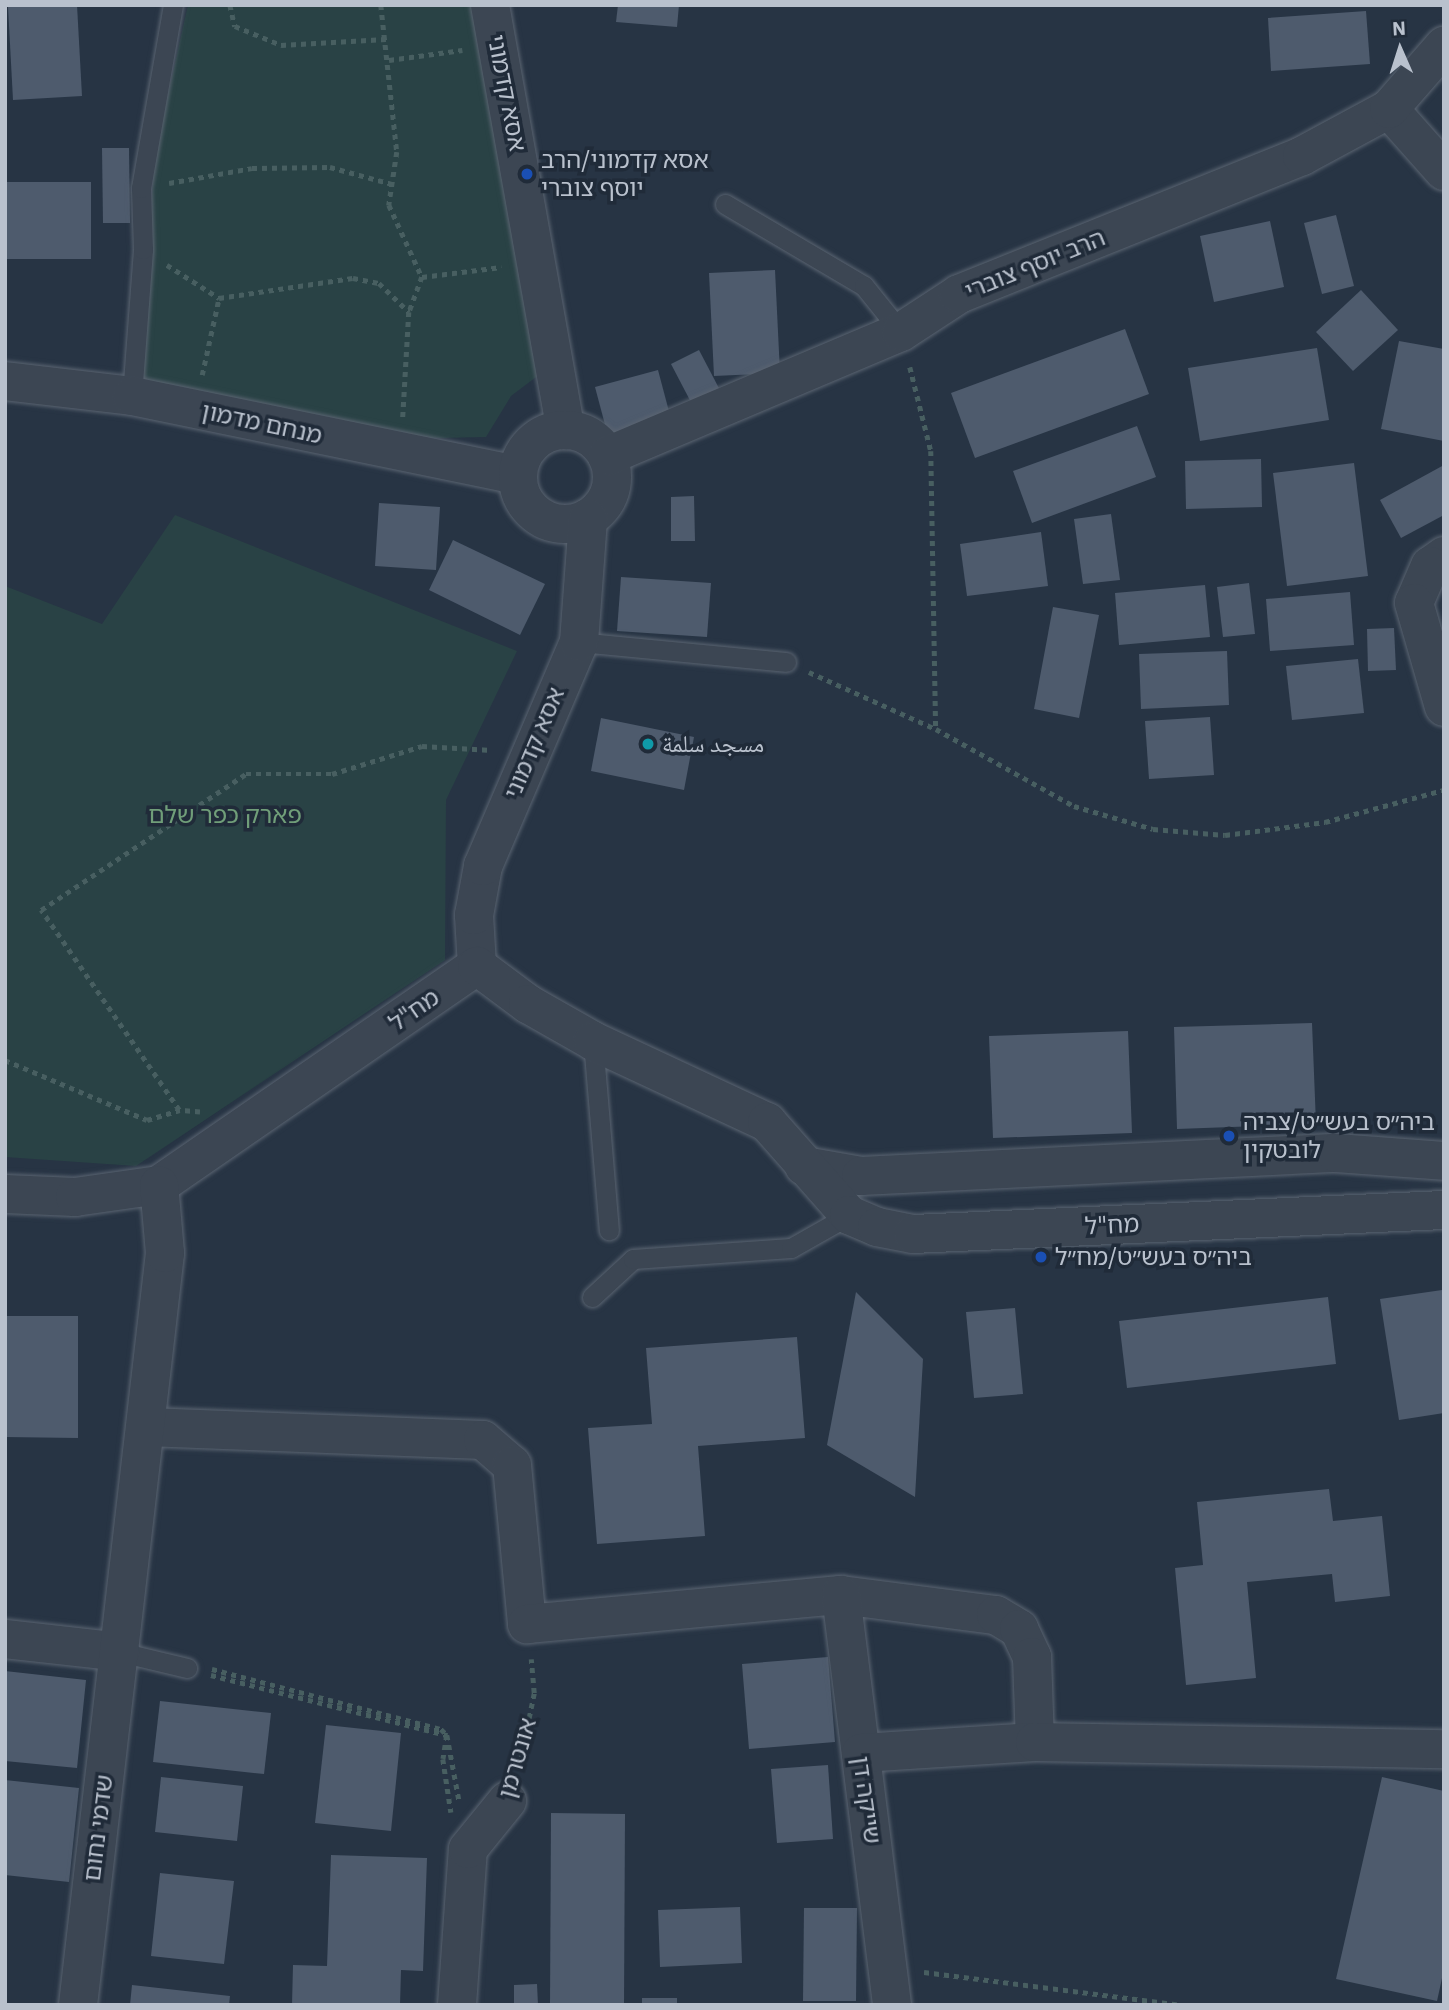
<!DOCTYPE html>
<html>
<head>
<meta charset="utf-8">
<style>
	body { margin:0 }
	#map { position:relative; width:1449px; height:2010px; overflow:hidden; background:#273444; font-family:"IBM Plex Sans","Noto Naskh Arabic","Noto Sans Hebrew",sans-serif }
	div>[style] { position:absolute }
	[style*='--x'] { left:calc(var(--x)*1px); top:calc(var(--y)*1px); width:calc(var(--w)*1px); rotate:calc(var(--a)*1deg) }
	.green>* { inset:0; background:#294245 }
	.building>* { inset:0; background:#4e5b6d }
	.path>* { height:4.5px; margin-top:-2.25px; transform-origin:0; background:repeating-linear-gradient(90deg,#485f61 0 5px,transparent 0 10px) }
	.roads { filter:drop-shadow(0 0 2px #5a6471) drop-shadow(0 0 2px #5a6471) }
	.lane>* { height:19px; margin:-9.5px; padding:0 9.5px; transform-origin:9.5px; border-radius:9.5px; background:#3c4653 }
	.street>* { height:38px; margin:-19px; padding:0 19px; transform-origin:19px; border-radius:19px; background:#3c4653 }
	.street>.ring { margin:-19px; padding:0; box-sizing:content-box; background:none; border:38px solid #3c4653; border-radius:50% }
	.dots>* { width:19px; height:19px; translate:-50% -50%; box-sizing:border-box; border:4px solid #202b39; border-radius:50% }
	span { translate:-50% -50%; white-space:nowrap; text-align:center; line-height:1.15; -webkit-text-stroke:7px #202b39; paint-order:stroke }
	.street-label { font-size:24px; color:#b9c1cd }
	.poi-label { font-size:24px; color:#b9c1cd }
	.left { translate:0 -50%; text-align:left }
	.park-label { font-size:24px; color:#709e79 }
	.frame { position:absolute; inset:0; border:7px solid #b9c1cd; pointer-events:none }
	.north { position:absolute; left:1365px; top:14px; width:70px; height:70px; -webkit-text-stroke:5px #202b39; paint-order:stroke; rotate:357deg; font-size:19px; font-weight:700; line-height:28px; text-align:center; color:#b9c1cd }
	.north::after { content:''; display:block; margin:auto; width:24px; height:32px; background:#b9c1cd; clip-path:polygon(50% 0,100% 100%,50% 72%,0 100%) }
</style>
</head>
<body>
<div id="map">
	<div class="green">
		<i style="clip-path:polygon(188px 5px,473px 5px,544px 371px,511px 396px,486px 437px,393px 439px,142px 386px,154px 157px)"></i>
		<i style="clip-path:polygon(175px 515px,517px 651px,446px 800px,445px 960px,136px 1166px,5px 1157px,5px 586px,102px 624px)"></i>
	</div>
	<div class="building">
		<i style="clip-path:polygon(77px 5px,82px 96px,13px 100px,8px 7px)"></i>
		<i style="clip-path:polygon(618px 5px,679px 5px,677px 27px,616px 22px)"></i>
		<i style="clip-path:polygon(1366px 11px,1370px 64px,1271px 71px,1268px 18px)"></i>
		<i style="clip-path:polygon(102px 148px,129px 148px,130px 223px,103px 223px)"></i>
		<i style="clip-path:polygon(5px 182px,91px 182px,91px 259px,5px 259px)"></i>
		<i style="clip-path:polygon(1336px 215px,1354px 286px,1322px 294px,1304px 223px)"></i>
		<i style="clip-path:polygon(1270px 221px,1284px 287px,1214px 302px,1200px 236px)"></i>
		<i style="clip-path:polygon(775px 270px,780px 373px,714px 376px,709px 273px)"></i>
		<i style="clip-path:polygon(1361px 290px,1398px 330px,1353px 371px,1316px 332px)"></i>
		<i style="clip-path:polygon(1125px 329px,1149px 394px,975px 458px,951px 393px)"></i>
		<i style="clip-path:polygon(1399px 341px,1444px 349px,1444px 441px,1381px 429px)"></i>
		<i style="clip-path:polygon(1317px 348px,1329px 420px,1200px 441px,1188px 368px)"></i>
		<i style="clip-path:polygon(699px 350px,722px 394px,694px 408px,671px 364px)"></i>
		<i style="clip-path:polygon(658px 370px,671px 419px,608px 436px,595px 387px)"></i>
		<i style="clip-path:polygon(1137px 426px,1156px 477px,1032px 523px,1013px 471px)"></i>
		<i style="clip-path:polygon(1261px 459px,1262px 507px,1186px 509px,1185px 461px)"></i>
		<i style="clip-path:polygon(1354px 463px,1368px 576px,1287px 586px,1273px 473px)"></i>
		<i style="clip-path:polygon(1444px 465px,1444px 515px,1401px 538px,1380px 500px)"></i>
		<i style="clip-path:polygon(694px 496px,695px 541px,671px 541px,671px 497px)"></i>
		<i style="clip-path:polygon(379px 503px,440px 507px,436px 570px,375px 566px)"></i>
		<i style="clip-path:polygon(1111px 514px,1120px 580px,1083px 584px,1074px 519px)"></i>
		<i style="clip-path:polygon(1041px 532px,1048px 586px,967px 596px,960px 544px)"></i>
		<i style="clip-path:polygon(453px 540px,545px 584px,520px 635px,429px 590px)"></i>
		<i style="clip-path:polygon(621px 577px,711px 583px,707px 637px,617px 631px)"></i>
		<i style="clip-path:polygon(1249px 583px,1255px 634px,1223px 637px,1217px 587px)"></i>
		<i style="clip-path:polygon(1205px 585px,1210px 637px,1119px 645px,1115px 593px)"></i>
		<i style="clip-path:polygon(1350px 592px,1354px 645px,1270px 651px,1266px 599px)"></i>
		<i style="clip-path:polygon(1053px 607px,1099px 615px,1079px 718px,1034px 709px)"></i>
		<i style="clip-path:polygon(1394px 628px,1396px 670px,1368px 671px,1367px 629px)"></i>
		<i style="clip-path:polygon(1227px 651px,1229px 705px,1141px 709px,1139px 654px)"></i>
		<i style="clip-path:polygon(1358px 659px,1364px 713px,1292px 720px,1286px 666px)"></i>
		<i style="clip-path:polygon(1210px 717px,1214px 775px,1149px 779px,1145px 721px)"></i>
		<i style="clip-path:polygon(601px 718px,694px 737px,684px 790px,591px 771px)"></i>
		<i style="clip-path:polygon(1312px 1023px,1316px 1124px,1177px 1129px,1174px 1027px)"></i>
		<i style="clip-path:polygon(1128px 1031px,1132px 1133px,993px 1138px,989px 1036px)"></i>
		<i style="clip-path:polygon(1442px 1290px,1444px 1413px,1399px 1420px,1380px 1299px)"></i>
		<i style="clip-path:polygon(856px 1292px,923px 1359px,915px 1497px,827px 1445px)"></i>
		<i style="clip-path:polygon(1328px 1297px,1336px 1364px,1127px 1388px,1119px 1321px)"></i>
		<i style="clip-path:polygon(1015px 1308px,1023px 1394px,974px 1398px,966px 1312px)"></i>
		<i style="clip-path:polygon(5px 1316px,78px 1316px,78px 1438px,5px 1437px)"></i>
		<i style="clip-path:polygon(797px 1337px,805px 1438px,698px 1446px,705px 1536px,597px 1544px,588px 1428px,652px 1424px,646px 1348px)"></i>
		<i style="clip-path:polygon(1329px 1489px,1333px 1521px,1382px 1516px,1390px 1596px,1335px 1602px,1332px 1574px,1247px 1582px,1256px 1678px,1186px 1685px,1175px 1568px,1203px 1565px,1197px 1502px)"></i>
		<i style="clip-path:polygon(828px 1657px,835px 1742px,749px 1749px,742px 1664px)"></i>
		<i style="clip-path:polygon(5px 1671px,86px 1680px,77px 1768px,5px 1761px)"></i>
		<i style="clip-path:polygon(160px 1701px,271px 1713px,264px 1774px,153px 1762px)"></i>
		<i style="clip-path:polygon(326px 1725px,401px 1733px,391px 1831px,315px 1823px)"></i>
		<i style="clip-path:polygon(828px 1765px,833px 1839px,777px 1843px,771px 1769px)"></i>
		<i style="clip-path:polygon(161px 1777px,243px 1786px,237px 1841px,155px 1832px)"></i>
		<i style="clip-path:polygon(1382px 1777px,1444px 1791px,1444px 1969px,1437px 2001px,1336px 1979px)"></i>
		<i style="clip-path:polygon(5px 1780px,79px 1788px,69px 1882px,5px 1875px)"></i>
		<i style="clip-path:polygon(551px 1813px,625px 1814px,624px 2005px,550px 2005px)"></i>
		<i style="clip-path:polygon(331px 1855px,427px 1858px,423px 1971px,401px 1970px,400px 2005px,292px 2005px,293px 1965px,327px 1966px)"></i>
		<i style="clip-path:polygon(160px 1873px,234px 1881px,224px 1964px,151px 1956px)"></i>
		<i style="clip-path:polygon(740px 1907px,742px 1963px,660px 1967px,658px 1910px)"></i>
		<i style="clip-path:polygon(804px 1908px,857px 1908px,856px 2001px,803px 2001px)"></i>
		<i style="clip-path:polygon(537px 1984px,538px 2005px,514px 2005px,514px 1985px)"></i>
		<i style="clip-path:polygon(132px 1985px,230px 1996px,229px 2005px,130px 2005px)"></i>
		<i style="clip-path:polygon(642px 1998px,677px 1998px,677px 2005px,642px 2005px)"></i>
	</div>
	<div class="path">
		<i style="--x:230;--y:5;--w:22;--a:77"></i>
		<i style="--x:235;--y:26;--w:50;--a:22.4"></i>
		<i style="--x:281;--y:45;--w:105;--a:-3.3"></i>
		<i style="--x:381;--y:5;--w:148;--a:83.8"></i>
		<i style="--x:397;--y:152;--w:54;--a:98.6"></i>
		<i style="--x:389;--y:205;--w:79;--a:65.4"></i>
		<i style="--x:422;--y:277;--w:37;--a:110"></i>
		<i style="--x:409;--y:312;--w:105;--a:93.3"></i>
		<i style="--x:389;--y:60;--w:74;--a:-7.8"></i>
		<i style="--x:169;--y:183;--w:84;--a:-10.2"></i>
		<i style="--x:252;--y:168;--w:78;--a:-0.7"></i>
		<i style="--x:330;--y:167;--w:64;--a:15.3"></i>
		<i style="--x:167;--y:265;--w:62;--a:32.4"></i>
		<i style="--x:219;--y:298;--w:135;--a:-8.5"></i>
		<i style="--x:353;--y:278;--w:26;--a:11"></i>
		<i style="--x:379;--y:283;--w:42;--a:44"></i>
		<i style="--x:422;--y:277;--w:80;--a:-7.2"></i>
		<i style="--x:910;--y:367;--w:87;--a:76"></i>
		<i style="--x:931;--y:451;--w:278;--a:89"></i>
		<i style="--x:202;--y:375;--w:79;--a:-77.6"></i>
		<i style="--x:809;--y:672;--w:139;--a:24.2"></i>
		<i style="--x:936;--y:729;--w:158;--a:29.2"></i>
		<i style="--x:1074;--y:806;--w:82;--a:16.2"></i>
		<i style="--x:1153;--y:829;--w:72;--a:4.8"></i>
		<i style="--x:1225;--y:835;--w:101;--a:-7.4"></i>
		<i style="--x:1325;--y:822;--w:123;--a:-15.1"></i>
		<i style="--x:5;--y:1060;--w:154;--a:22.9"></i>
		<i style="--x:147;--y:1120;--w:34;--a:-17"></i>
		<i style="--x:200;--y:1112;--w:21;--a:-175"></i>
		<i style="--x:179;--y:1110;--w:243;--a:-124.6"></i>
		<i style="--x:41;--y:910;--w:246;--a:-33.6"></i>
		<i style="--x:246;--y:774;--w:86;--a:0"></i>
		<i style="--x:332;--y:774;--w:94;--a:-17.3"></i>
		<i style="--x:422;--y:746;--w:70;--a:3.3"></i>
		<i style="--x:212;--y:1669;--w:237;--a:14.7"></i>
		<i style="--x:441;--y:1729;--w:8;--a:45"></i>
		<i style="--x:447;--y:1735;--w:24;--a:99"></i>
		<i style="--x:443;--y:1759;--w:54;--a:81.4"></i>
		<i style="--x:211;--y:1675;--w:244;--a:14.3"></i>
		<i style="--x:447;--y:1735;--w:66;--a:79.5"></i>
		<i style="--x:519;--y:1767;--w:76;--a:-78.5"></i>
		<i style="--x:534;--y:1693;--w:34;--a:-95"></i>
		<i style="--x:924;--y:1972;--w:258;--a:7.3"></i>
	</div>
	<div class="roads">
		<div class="lane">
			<i style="--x:725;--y:204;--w:161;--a:30.5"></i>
			<i style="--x:864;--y:286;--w:59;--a:51.2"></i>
			<i style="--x:132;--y:396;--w:147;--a:-85.7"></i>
			<i style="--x:143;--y:249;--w:61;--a:-91.9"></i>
			<i style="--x:141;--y:188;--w:186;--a:-80.1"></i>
			<i style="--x:579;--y:642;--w:208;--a:5.5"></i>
			<i style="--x:593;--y:1041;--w:190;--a:85.2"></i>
			<i style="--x:592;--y:1297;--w:56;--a:-42.8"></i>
			<i style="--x:633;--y:1259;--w:158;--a:-4"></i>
			<i style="--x:791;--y:1248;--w:67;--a:-29.6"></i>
			<i style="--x:120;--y:1652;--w:69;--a:13.4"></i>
		</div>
		<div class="street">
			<i style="--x:490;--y:5;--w:432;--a:79.9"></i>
			<i style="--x:1389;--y:109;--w:83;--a:48.4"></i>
			<i style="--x:5;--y:381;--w:128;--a:6.7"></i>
			<i style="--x:132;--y:396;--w:393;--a:11.6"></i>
			<i class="ring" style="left:518px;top:430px;width:56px;height:56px"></i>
			<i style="--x:607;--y:456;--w:319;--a:-22.9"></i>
			<i style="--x:901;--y:332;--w:69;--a:-33.2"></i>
			<i style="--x:959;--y:294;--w:370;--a:-21.9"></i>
			<i style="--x:1302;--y:156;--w:99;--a:-28.4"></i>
			<i style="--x:1389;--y:109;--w:84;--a:-48.9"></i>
			<i style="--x:1444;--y:556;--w:17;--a:144"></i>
			<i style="--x:1430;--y:566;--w:40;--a:113.4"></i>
			<i style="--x:1414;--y:603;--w:108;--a:73.9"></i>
			<i style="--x:477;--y:966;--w:51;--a:-93.4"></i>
			<i style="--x:474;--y:915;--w:50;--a:-79.6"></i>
			<i style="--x:483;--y:866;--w:244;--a:-66.8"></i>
			<i style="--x:579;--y:642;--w:124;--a:-85.8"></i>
			<i style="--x:804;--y:1166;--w:58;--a:10"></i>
			<i style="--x:861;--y:1176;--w:476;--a:-2.8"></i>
			<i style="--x:1336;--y:1153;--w:108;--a:4.2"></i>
			<i style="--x:5;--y:1194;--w:70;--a:2.5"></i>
			<i style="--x:75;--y:1197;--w:85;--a:-8.1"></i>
			<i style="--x:159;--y:1185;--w:386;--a:-34.6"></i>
			<i style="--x:477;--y:966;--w:64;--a:36.7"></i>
			<i style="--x:528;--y:1004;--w:75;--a:29.6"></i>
			<i style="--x:593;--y:1041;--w:192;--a:25"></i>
			<i style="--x:767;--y:1122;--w:124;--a:48.6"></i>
			<i style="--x:849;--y:1215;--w:30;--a:23"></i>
			<i style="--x:877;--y:1227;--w:37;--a:11"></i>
			<i style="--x:913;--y:1234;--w:532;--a:-2.59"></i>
			<i style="--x:147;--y:1427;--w:336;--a:2.2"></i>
			<i style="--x:483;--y:1440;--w:38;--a:41"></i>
			<i style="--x:512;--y:1465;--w:160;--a:84.6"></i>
			<i style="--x:527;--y:1624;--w:315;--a:-5.3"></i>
			<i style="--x:841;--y:1595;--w:156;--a:7.4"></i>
			<i style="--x:996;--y:1615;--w:27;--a:31"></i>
			<i style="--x:1019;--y:1629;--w:31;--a:65"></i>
			<i style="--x:1032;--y:1657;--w:85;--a:88"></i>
			<i style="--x:841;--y:1595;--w:413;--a:82.9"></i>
			<i style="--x:5;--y:1639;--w:116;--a:6.4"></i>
			<i style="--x:861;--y:1753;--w:174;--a:-3.6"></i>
			<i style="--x:1035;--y:1742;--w:409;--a:1"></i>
			<i style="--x:78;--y:2005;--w:757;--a:-83.4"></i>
			<i style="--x:165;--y:1253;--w:68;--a:-95"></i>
			<i style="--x:457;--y:2005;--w:156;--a:-86"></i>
			<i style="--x:468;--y:1849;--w:62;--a:-50.9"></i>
		</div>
	</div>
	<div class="dots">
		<i style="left:527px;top:174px;background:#1a4fb4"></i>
		<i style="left:648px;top:744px;background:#0f9aa8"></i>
		<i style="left:1229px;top:1136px;background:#1a4fb4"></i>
		<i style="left:1041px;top:1257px;background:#1a4fb4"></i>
	</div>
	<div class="street-label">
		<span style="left:507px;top:93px;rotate:79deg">אסא קדמוני</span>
		<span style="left:1035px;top:264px;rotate:-22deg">הרב יוסף צוברי</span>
		<span style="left:262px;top:423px;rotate:12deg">מנחם מדמון</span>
		<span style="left:534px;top:743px;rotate:-67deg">אסא קדמוני</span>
		<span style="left:414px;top:1010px;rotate:-35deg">מח"ל</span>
		<span style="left:1112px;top:1225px;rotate:-3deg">מח"ל</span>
		<span style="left:517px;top:1758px;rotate:-74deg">אונטרמן</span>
		<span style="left:867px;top:1800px;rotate:82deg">שייקה דן</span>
		<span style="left:98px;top:1828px;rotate:-83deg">שדמי נחום</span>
	</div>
	<div class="poi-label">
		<span class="left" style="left:541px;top:174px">אסא קדמוני/הרב<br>יוסף צוברי</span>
		<span class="left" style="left:662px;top:744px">مسجد سلمة</span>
		<span class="left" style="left:1243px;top:1136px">ביה״ס בעש״ט/צביה<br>לובטקין</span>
		<span class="left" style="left:1055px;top:1257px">ביה״ס בעש״ט/מח״ל</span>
	</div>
	<div class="park-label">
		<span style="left:225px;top:815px">פארק כפר שלם</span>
	</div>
	<div class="frame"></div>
	<div class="north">N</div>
</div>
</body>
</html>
